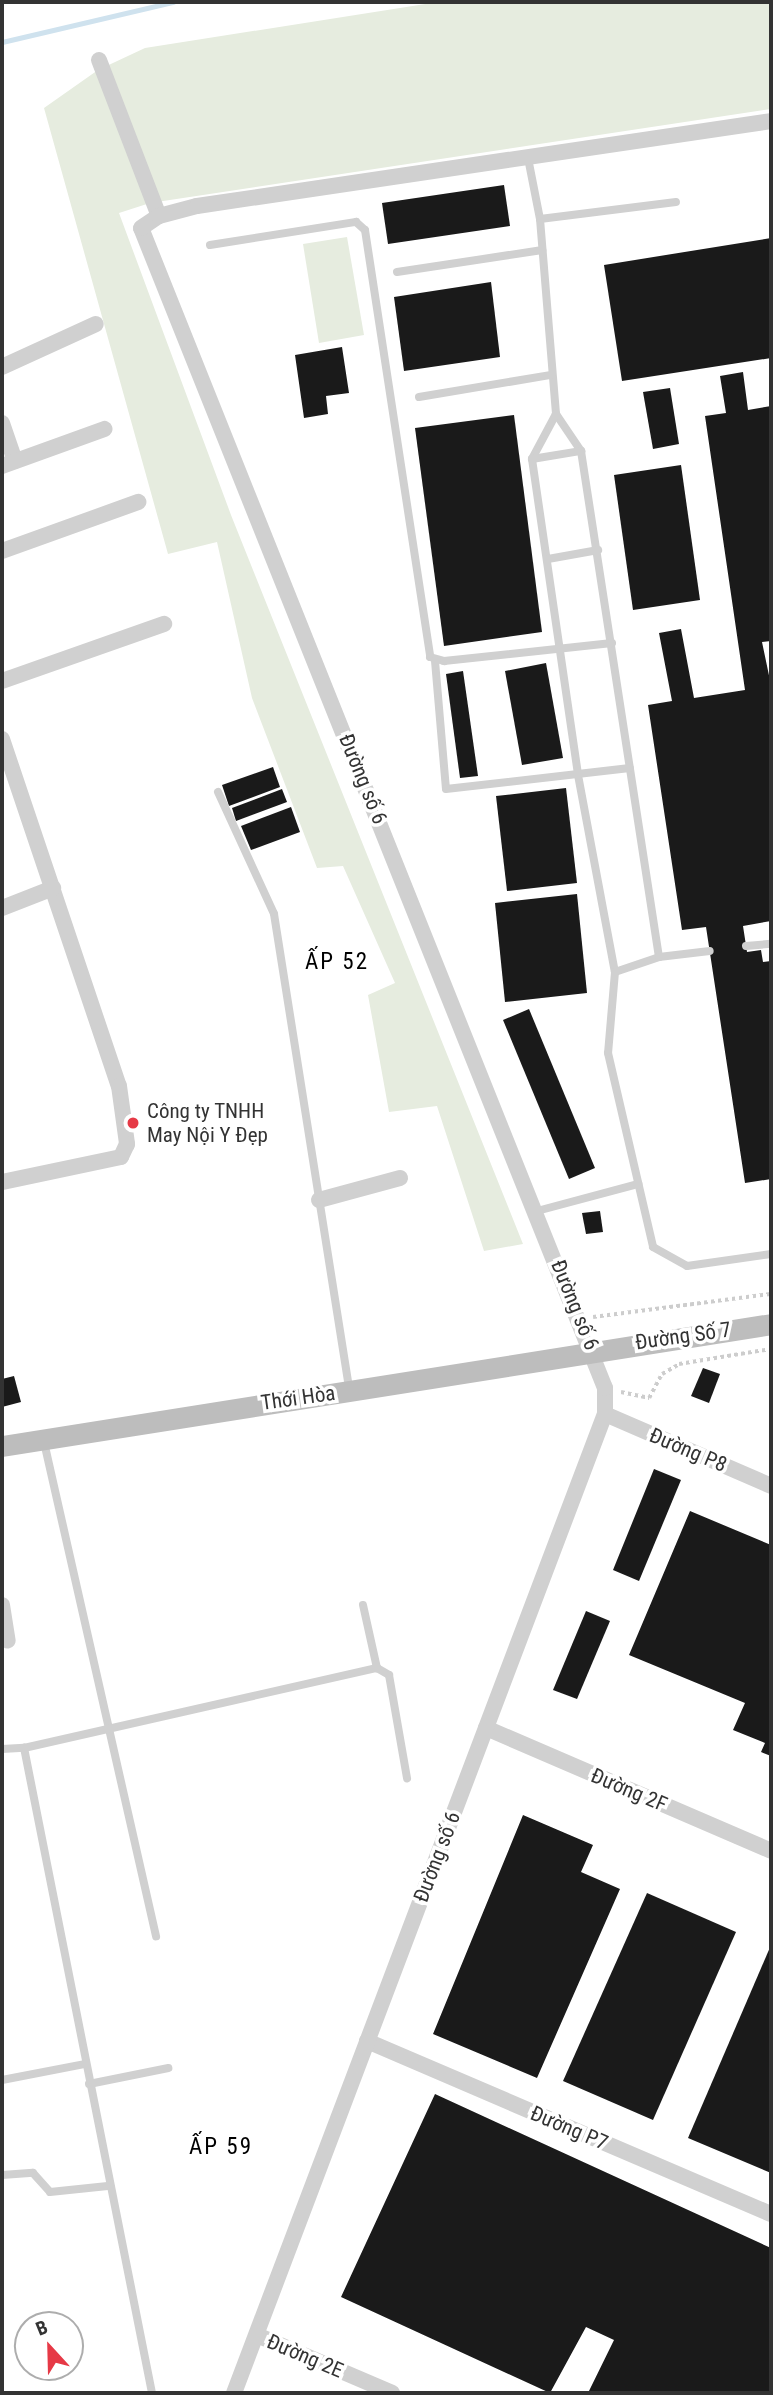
<!DOCTYPE html>
<html>
<head>
<meta charset="utf-8">
<style>
	body { margin:0 }
	#map { position:relative; width:773px; height:2395px; overflow:hidden; background:#fff; font-family:"Roboto Condensed",sans-serif }
	div>[style] { position:absolute }
	[style*='--x'] { left:calc(var(--x)*1px); top:calc(var(--y)*1px); width:calc(var(--w)*1px); rotate:calc(var(--a)*1deg) }
	.green>* { inset:0; background:#e6ecdf }
	.stream>* { height:5px; margin:-2.5px; padding:0 2.5px; transform-origin:2.5px; border-radius:2.5px; background:#cfe2ee }
	.building>* { inset:0; background:#1a1a1a }
	.path>* { height:3.5px; margin-top:-1.75px; transform-origin:0; background:repeating-linear-gradient(90deg,#cdcdcd 0 3.5px,transparent 0 7px) }
	.lane>* { height:8px; margin:-4px; padding:0 4px; transform-origin:4px; border-radius:4px; background:#d0d0d0 }
	.street>* { height:16px; margin:-8px; padding:0 8px; transform-origin:8px; border-radius:8px; background:#d0d0d0 }
	.secondary>* { height:21px; margin:-10.5px; padding:0 10.5px; transform-origin:10.5px; border-radius:10.5px; background:#bdbdbd }
	.dots>* { width:19px; height:19px; translate:-50% -50%; box-sizing:border-box; border:4px solid #fff; border-radius:50% }
	span { translate:-50% -50%; white-space:nowrap; text-align:center; line-height:1.15; -webkit-text-stroke:7px #fff; paint-order:stroke }
	.street-label { font-size:21px; color:#333 }
	.poi-label { font-size:21px; color:#333 }
	.left { translate:0 -50%; text-align:left }
	.neighbourhood-label { font-size:23px; color:#000; letter-spacing:2px }
	.frame { position:absolute; inset:0; border:4px solid #333; pointer-events:none }
	.north { position:absolute; left:14px; top:2311px; width:70px; height:70px; box-sizing:border-box; background:#fff; border:2px solid #adadad; border-radius:50%; rotate:338deg; font-size:19px; font-weight:700; line-height:28px; text-align:center; color:#333 }
	.north::after { content:''; display:block; margin:auto; width:24px; height:32px; background:#e63946; clip-path:polygon(50% 0,100% 100%,50% 72%,0 100%) }
</style>
</head>
<body>
<div id="map">
	<div class="green">
		<i style="clip-path:polygon(438px 2px,771px 2px,771px 109px,150px 203px,119px 213px,231px 515px,523px 1244px,484px 1251px,437px 1106px,389px 1112px,368px 995px,395px 983px,343px 866px,317px 868px,252px 698px,217px 542px,168px 554px,44px 108px,98px 70px,145px 48px)"></i>
		<i style="clip-path:polygon(347px 237px,364px 335px,319px 343px,303px 244px)"></i>
	</div>
	<div class="stream">
		<i style="--x:2;--y:42;--w:176;--a:-13.2"></i>
	</div>
	<div class="building">
		<i style="clip-path:polygon(504px 185px,510px 226px,388px 244px,382px 203px)"></i>
		<i style="clip-path:polygon(771px 238px,771px 358px,622px 381px,604px 265px)"></i>
		<i style="clip-path:polygon(491px 282px,500px 357px,404px 371px,394px 297px)"></i>
		<i style="clip-path:polygon(342px 347px,349px 393px,326px 396px,328px 414px,304px 418px,295px 355px)"></i>
		<i style="clip-path:polygon(743px 372px,748px 410px,771px 406px,771px 641px,762px 642px,771px 685px,771px 921px,743px 926px,747px 952px,761px 950px,763px 962px,771px 961px,771px 1179px,745px 1183px,706px 927px,682px 930px,648px 705px,672px 701px,659px 633px,681px 629px,694px 698px,745px 690px,705px 416px,726px 413px,720px 376px)"></i>
		<i style="clip-path:polygon(670px 388px,679px 444px,653px 449px,643px 392px)"></i>
		<i style="clip-path:polygon(514px 415px,542px 632px,444px 646px,415px 428px)"></i>
		<i style="clip-path:polygon(681px 465px,700px 600px,633px 610px,614px 475px)"></i>
		<i style="clip-path:polygon(546px 663px,563px 758px,522px 765px,505px 671px)"></i>
		<i style="clip-path:polygon(463px 671px,478px 776px,460px 778px,446px 674px)"></i>
		<i style="clip-path:polygon(273px 767px,280px 787px,229px 806px,222px 785px)"></i>
		<i style="clip-path:polygon(566px 788px,577px 883px,507px 891px,496px 796px)"></i>
		<i style="clip-path:polygon(282px 789px,287px 802px,236px 821px,232px 808px)"></i>
		<i style="clip-path:polygon(291px 807px,300px 832px,251px 850px,241px 826px)"></i>
		<i style="clip-path:polygon(577px 894px,587px 993px,505px 1002px,495px 903px)"></i>
		<i style="clip-path:polygon(529px 1009px,595px 1168px,569px 1179px,503px 1020px)"></i>
		<i style="clip-path:polygon(600px 1211px,603px 1232px,586px 1234px,582px 1213px)"></i>
		<i style="clip-path:polygon(703px 1368px,720px 1374px,709px 1403px,691px 1396px)"></i>
		<i style="clip-path:polygon(14px 1376px,21px 1402px,2px 1407px,2px 1379px)"></i>
		<i style="clip-path:polygon(654px 1469px,681px 1480px,639px 1581px,613px 1570px)"></i>
		<i style="clip-path:polygon(690px 1511px,771px 1545px,771px 1756px,761px 1752px,765px 1743px,733px 1730px,745px 1703px,629px 1655px)"></i>
		<i style="clip-path:polygon(586px 1611px,610px 1621px,577px 1699px,553px 1690px)"></i>
		<i style="clip-path:polygon(523px 1815px,593px 1845px,581px 1872px,620px 1889px,537px 2078px,433px 2034px)"></i>
		<i style="clip-path:polygon(647px 1893px,736px 1932px,653px 2120px,563px 2081px)"></i>
		<i style="clip-path:polygon(771px 1945px,771px 2173px,688px 2138px)"></i>
		<i style="clip-path:polygon(435px 2094px,771px 2248px,771px 2393px,588px 2393px,614px 2340px,586px 2327px,550px 2393px,341px 2297px)"></i>
	</div>
	<div class="path">
		<i style="--x:593;--y:1317;--w:179;--a:-7.4"></i>
		<i style="--x:621;--y:1392;--w:29;--a:12"></i>
		<i style="--x:649;--y:1398;--w:27;--a:-62"></i>
		<i style="--x:662;--y:1374;--w:20;--a:-30"></i>
		<i style="--x:679;--y:1364;--w:93;--a:-9.3"></i>
	</div>
	<div class="lane">
		<i style="--x:528;--y:158;--w:62;--a:78.9"></i>
		<i style="--x:540;--y:219;--w:196;--a:85.3"></i>
		<i style="--x:556;--y:414;--w:45;--a:56"></i>
		<i style="--x:581;--y:451;--w:512;--a:81.24"></i>
		<i style="--x:540;--y:219;--w:137;--a:-7.1"></i>
		<i style="--x:210;--y:245;--w:148;--a:-9"></i>
		<i style="--x:356;--y:222;--w:12;--a:42"></i>
		<i style="--x:365;--y:230;--w:432;--a:81.3"></i>
		<i style="--x:430;--y:657;--w:15;--a:16"></i>
		<i style="--x:444;--y:661;--w:169;--a:-6.1"></i>
		<i style="--x:397;--y:272;--w:147;--a:-8.6"></i>
		<i style="--x:419;--y:397;--w:134;--a:-9.5"></i>
		<i style="--x:556;--y:414;--w:51;--a:118.1"></i>
		<i style="--x:532;--y:459;--w:319;--a:81.7"></i>
		<i style="--x:578;--y:775;--w:200;--a:79.4"></i>
		<i style="--x:615;--y:972;--w:81;--a:94.9"></i>
		<i style="--x:608;--y:1053;--w:199;--a:76.9"></i>
		<i style="--x:653;--y:1247;--w:39;--a:29"></i>
		<i style="--x:687;--y:1266;--w:85;--a:-8.1"></i>
		<i style="--x:532;--y:459;--w:50;--a:-9.3"></i>
		<i style="--x:548;--y:559;--w:51;--a:-10.2"></i>
		<i style="--x:435;--y:661;--w:128;--a:85.1"></i>
		<i style="--x:446;--y:789;--w:185;--a:-6.5"></i>
		<i style="--x:218;--y:792;--w:134;--a:65.3"></i>
		<i style="--x:274;--y:914;--w:482;--a:81"></i>
		<i style="--x:746;--y:946;--w:25;--a:-5"></i>
		<i style="--x:615;--y:972;--w:46;--a:-18.8"></i>
		<i style="--x:659;--y:957;--w:51;--a:-6.7"></i>
		<i style="--x:537;--y:1211;--w:105;--a:-15"></i>
		<i style="--x:44;--y:1442;--w:507;--a:77.23"></i>
		<i style="--x:363;--y:1605;--w:65;--a:77.5"></i>
		<i style="--x:2;--y:1749;--w:22;--a:-3"></i>
		<i style="--x:2;--y:2080;--w:85;--a:-10.9"></i>
		<i style="--x:89;--y:2084;--w:81;--a:-11.4"></i>
		<i style="--x:2;--y:2175;--w:31;--a:-4"></i>
		<i style="--x:33;--y:2173;--w:25;--a:48"></i>
		<i style="--x:50;--y:2192;--w:58;--a:-5.9"></i>
		<i style="--x:152;--y:2393;--w:658;--a:-101.22"></i>
		<i style="--x:24;--y:1748;--w:362;--a:-12.8"></i>
		<i style="--x:377;--y:1668;--w:14;--a:30"></i>
		<i style="--x:389;--y:1675;--w:105;--a:80.1"></i>
	</div>
	<div class="street">
		<i style="--x:99;--y:60;--w:167;--a:69"></i>
		<i style="--x:2;--y:367;--w:103;--a:-24.6"></i>
		<i style="--x:2;--y:423;--w:40;--a:71.1"></i>
		<i style="--x:2;--y:466;--w:109;--a:-19.9"></i>
		<i style="--x:2;--y:551;--w:145;--a:-19.8"></i>
		<i style="--x:2;--y:681;--w:172;--a:-19.4"></i>
		<i style="--x:2;--y:739;--w:366;--a:71.4"></i>
		<i style="--x:119;--y:1086;--w:59;--a:82.1"></i>
		<i style="--x:127;--y:1144;--w:14;--a:115"></i>
		<i style="--x:121;--y:1157;--w:122;--a:168.1"></i>
		<i style="--x:2;--y:908;--w:55;--a:-21.4"></i>
		<i style="--x:319;--y:1200;--w:84;--a:-15.2"></i>
		<i style="--x:605;--y:1414;--w:181;--a:23.4"></i>
		<i style="--x:2;--y:1605;--w:36;--a:81"></i>
		<i style="--x:486;--y:1728;--w:310;--a:23.3"></i>
		<i style="--x:367;--y:2041;--w:439;--a:23.2"></i>
		<i style="--x:257;--y:2335;--w:147;--a:23.2"></i>
		<i style="--x:234;--y:2393;--w:1047;--a:-69.25"></i>
		<i style="--x:605;--y:1414;--w:26;--a:-90"></i>
		<i style="--x:605;--y:1388;--w:1249;--a:-111.8"></i>
		<i style="--x:141;--y:228;--w:22;--a:-34"></i>
		<i style="--x:159;--y:216;--w:39;--a:-15"></i>
		<i style="--x:197;--y:206;--w:580;--a:-8.42"></i>
	</div>
	<div class="secondary">
		<i style="--x:2;--y:1446;--w:779;--a:-9.01"></i>
	</div>
	<div class="dots">
		<i style="left:133px;top:1123px;background:#e63946"></i>
	</div>
	<div class="street-label">
		<span style="left:363px;top:779px;rotate:68deg">Đường số 6</span>
		<span style="left:575px;top:1305px;rotate:68deg">Đường số 6</span>
		<span style="left:683px;top:1336px;rotate:-8deg">Đường Số 7</span>
		<span style="left:298px;top:1398px;rotate:-8deg">Thới Hòa</span>
		<span style="left:688px;top:1450px;rotate:23deg">Đường P8</span>
		<span style="left:629px;top:1790px;rotate:23deg">Đường 2F</span>
		<span style="left:437px;top:1857px;rotate:-69deg">Đường số 6</span>
		<span style="left:569px;top:2128px;rotate:23deg">Đường P7</span>
		<span style="left:305px;top:2356px;rotate:23deg">Đường 2E</span>
	</div>
	<div class="poi-label">
		<span class="left" style="left:147px;top:1123px">Công ty TNHH<br>May Nội Y Đẹp</span>
	</div>
	<div class="neighbourhood-label">
		<span style="left:337px;top:962px">ẤP 52</span>
		<span style="left:221px;top:2147px">ẤP 59</span>
	</div>
	<div class="frame"></div>
	<div class="north">B</div>
</div>
</body>
</html>
